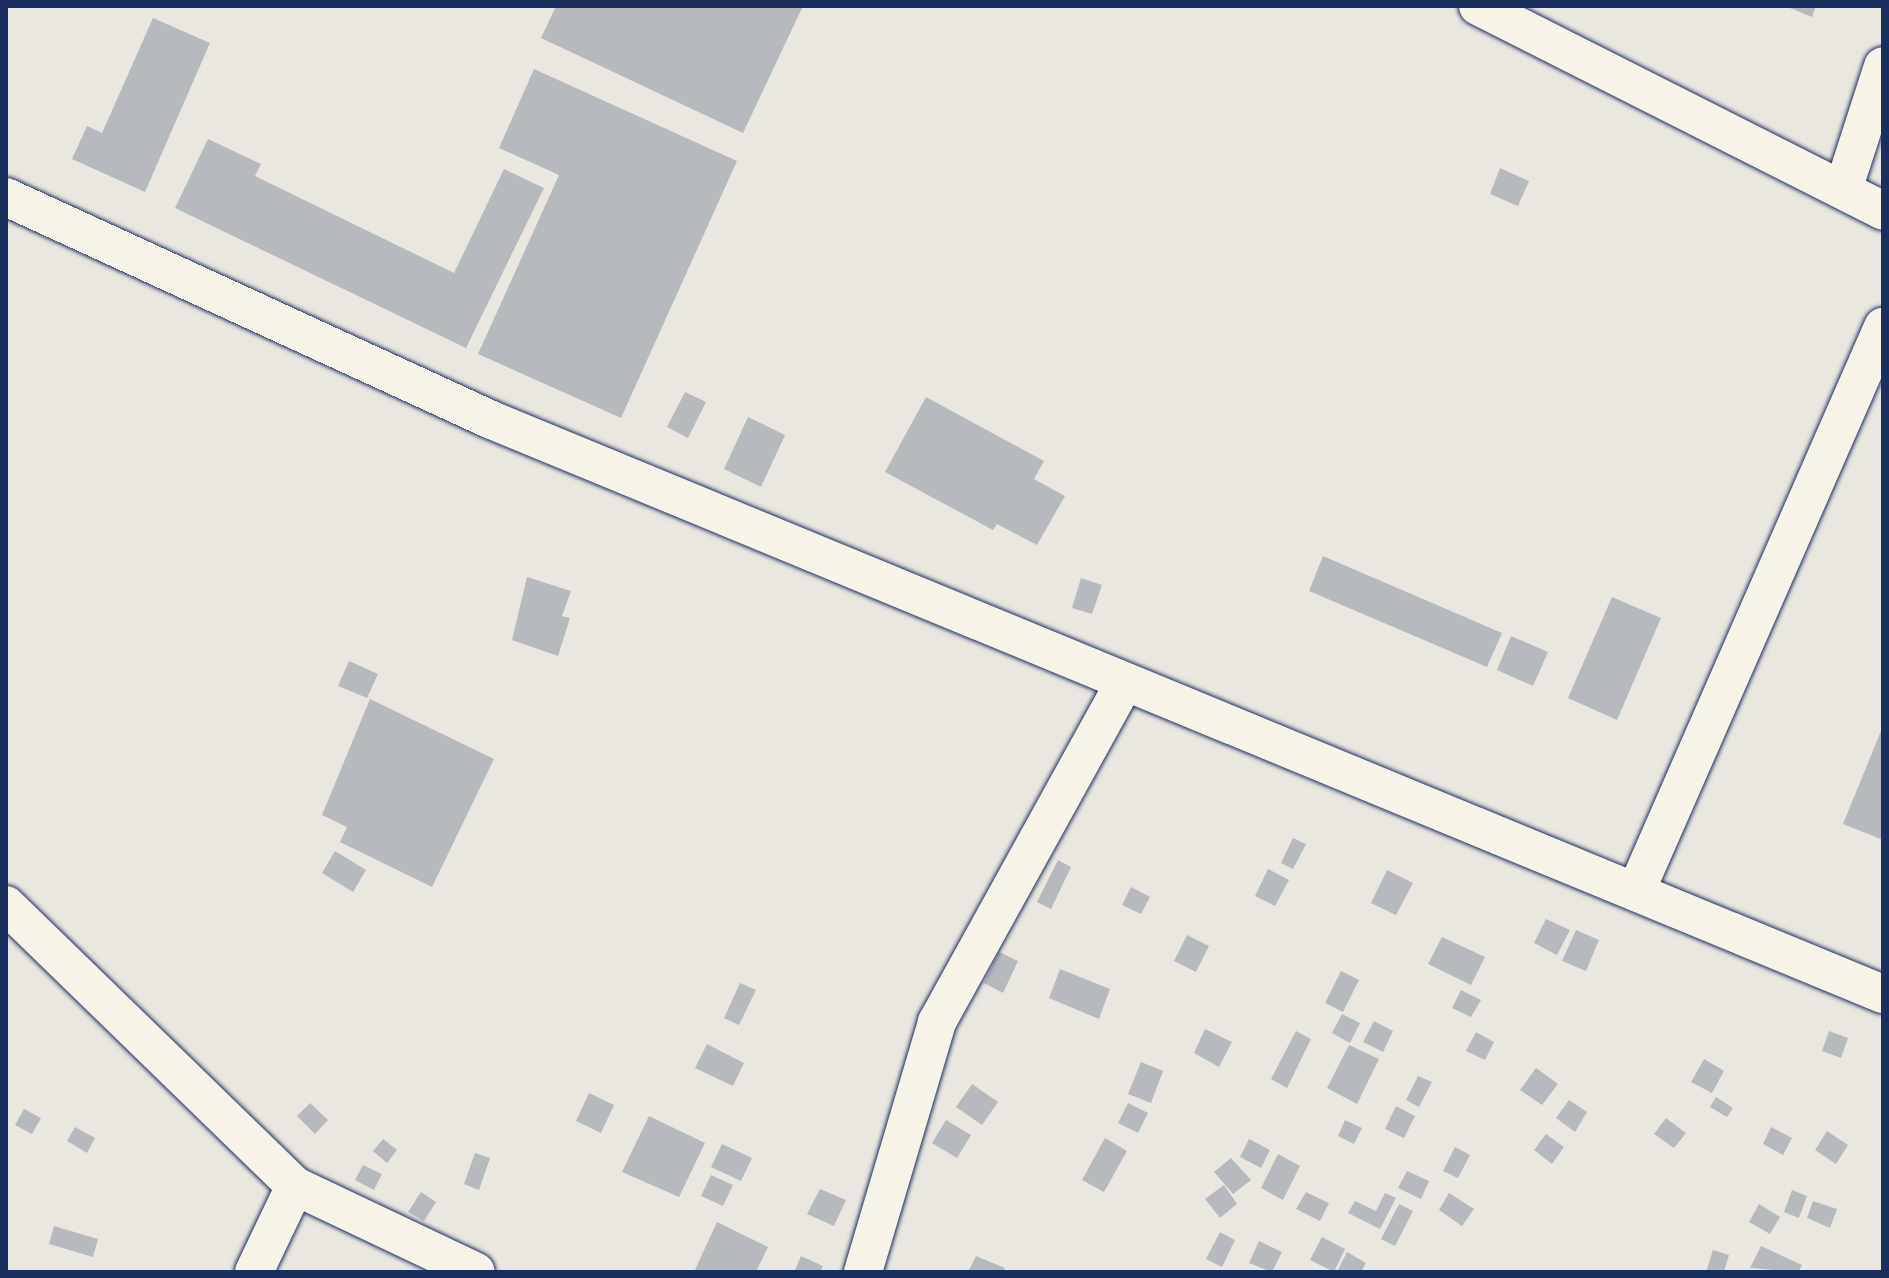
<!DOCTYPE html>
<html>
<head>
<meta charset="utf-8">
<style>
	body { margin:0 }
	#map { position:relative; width:1889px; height:1278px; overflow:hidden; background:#eae7e0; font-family:Kalam,sans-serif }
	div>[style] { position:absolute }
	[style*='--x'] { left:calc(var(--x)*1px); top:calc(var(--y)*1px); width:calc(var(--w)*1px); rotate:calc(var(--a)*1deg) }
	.building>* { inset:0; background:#b6babf }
	.roads { filter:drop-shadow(0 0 2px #1b2f5e) drop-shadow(0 0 2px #1b2f5e) }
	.street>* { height:38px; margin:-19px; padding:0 19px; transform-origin:19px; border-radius:19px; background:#f7f3e8 }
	span { translate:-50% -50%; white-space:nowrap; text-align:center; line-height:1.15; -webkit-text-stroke:8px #f7f3e8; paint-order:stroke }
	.frame { position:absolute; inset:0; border:8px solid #1b2f5e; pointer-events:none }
</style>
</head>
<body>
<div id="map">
	<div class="building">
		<i style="clip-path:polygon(556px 6px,803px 6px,743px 133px,541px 38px)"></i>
		<i style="clip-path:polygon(1785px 6px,1816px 6px,1812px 17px)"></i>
		<i style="clip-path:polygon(153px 18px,210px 43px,145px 192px,72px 159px,87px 126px,102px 133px)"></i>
		<i style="clip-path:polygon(534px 69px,737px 161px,621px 418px,478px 354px,559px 175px,499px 148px)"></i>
		<i style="clip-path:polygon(208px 139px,261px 164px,255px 176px,454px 273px,504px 169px,544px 188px,466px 348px,175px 208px)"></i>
		<i style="clip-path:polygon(1500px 168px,1529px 181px,1518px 206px,1490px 194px)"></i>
		<i style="clip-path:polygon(685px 392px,706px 402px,688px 438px,667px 427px)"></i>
		<i style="clip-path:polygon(926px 397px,1044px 461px,1034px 479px,1065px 496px,1037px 545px,997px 524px,993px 530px,885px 472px)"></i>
		<i style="clip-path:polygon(748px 417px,785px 435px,761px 487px,724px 469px)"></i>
		<i style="clip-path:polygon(1323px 556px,1502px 633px,1487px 667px,1309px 591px)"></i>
		<i style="clip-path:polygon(527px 577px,571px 591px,562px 616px,570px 618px,558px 656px,512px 640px)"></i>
		<i style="clip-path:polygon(1081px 578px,1102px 585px,1092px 614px,1072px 608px)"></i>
		<i style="clip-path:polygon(1612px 597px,1661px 618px,1617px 720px,1568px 698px)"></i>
		<i style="clip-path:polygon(1511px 636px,1548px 652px,1533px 686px,1497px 670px)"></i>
		<i style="clip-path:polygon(349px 661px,378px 674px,367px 698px,338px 686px)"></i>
		<i style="clip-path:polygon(370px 699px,494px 759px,432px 887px,340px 842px,347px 827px,322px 815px)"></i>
		<i style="clip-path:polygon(1883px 726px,1883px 840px,1843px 824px)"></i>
		<i style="clip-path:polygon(1293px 838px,1306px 844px,1293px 869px,1281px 863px)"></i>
		<i style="clip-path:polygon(335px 851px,366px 870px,353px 892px,322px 873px)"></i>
		<i style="clip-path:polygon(1058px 860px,1071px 867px,1051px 909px,1037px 902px)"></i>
		<i style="clip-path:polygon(1268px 869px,1289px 880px,1275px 906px,1255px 896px)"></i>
		<i style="clip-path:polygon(1387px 870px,1413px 883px,1396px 915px,1371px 903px)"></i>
		<i style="clip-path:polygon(1131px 887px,1150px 897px,1141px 914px,1122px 905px)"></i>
		<i style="clip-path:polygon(1546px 919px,1570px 930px,1557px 955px,1534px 943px)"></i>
		<i style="clip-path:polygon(1576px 930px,1599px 940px,1586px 971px,1562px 961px)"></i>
		<i style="clip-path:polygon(1187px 935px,1209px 946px,1196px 972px,1174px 961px)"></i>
		<i style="clip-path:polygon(1442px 937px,1485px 957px,1471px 985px,1428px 964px)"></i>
		<i style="clip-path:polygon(999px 952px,1018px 961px,1003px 993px,984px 983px)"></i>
		<i style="clip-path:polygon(1060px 969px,1110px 989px,1099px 1019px,1049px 998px)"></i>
		<i style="clip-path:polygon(1341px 971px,1359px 980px,1343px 1012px,1325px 1003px)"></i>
		<i style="clip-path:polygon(740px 983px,756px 990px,739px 1025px,724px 1018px)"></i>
		<i style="clip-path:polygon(1461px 990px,1481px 1000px,1471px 1017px,1452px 1008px)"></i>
		<i style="clip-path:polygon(1342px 1014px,1360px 1023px,1350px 1043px,1332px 1033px)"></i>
		<i style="clip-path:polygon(1374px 1021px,1393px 1031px,1383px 1052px,1363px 1042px)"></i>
		<i style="clip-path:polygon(1205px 1029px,1232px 1042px,1219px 1067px,1194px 1053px)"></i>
		<i style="clip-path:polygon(1296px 1031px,1311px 1039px,1287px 1088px,1271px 1079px)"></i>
		<i style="clip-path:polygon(1829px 1031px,1848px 1038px,1841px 1058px,1822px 1051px)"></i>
		<i style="clip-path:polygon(1476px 1032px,1494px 1042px,1485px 1060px,1466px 1051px)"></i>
		<i style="clip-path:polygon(707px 1044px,744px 1063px,733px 1086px,695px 1068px)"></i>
		<i style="clip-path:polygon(1349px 1045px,1379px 1059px,1357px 1104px,1327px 1088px)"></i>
		<i style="clip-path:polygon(1704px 1059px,1724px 1071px,1712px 1093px,1691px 1082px)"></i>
		<i style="clip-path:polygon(1141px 1062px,1163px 1071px,1151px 1103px,1128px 1094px)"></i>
		<i style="clip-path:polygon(1536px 1068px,1558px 1084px,1542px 1105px,1520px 1090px)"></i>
		<i style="clip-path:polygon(1418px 1076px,1432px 1082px,1419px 1107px,1406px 1100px)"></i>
		<i style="clip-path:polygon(972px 1084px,998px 1102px,982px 1125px,956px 1107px)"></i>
		<i style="clip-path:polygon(589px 1093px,614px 1105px,601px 1133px,576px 1121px)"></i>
		<i style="clip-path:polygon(1716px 1097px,1733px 1108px,1727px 1117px,1710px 1107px)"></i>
		<i style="clip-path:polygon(1569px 1100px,1587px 1112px,1575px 1132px,1556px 1118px)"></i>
		<i style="clip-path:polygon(310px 1103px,328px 1120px,315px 1134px,297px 1116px)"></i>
		<i style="clip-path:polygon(1128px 1103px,1148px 1113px,1138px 1133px,1118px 1123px)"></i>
		<i style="clip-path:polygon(1396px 1106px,1415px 1116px,1404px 1138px,1385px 1129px)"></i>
		<i style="clip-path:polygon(24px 1109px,41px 1118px,32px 1134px,15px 1125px)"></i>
		<i style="clip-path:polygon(649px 1116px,705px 1143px,679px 1197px,622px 1172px)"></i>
		<i style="clip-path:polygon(1666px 1118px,1686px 1133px,1674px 1148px,1654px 1134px)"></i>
		<i style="clip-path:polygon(946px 1120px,971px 1135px,957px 1158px,932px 1143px)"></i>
		<i style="clip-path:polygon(1345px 1120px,1362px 1128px,1354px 1144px,1338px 1136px)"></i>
		<i style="clip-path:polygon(75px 1127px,95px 1138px,87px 1153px,67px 1141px)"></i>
		<i style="clip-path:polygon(1771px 1127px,1792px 1138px,1783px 1155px,1763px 1144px)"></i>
		<i style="clip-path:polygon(1827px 1131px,1848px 1145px,1836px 1164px,1815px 1150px)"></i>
		<i style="clip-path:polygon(1546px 1134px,1564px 1147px,1552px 1164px,1534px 1150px)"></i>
		<i style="clip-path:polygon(1105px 1138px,1127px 1151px,1104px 1192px,1082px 1180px)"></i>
		<i style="clip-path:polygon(383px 1139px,397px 1150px,387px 1163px,373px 1151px)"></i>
		<i style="clip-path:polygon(1249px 1139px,1270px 1150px,1261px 1168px,1240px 1157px)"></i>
		<i style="clip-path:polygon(722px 1144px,752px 1158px,741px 1181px,711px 1167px)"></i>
		<i style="clip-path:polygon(1455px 1147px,1470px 1155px,1458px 1178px,1443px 1171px)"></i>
		<i style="clip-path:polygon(475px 1153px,490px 1158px,479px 1190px,464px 1184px)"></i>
		<i style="clip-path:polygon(1278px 1154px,1300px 1166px,1283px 1200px,1261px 1188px)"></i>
		<i style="clip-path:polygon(1231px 1158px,1251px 1180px,1233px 1194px,1214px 1172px)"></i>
		<i style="clip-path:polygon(363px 1165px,382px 1174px,374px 1190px,355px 1180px)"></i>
		<i style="clip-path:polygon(1407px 1171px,1429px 1181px,1421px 1199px,1398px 1188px)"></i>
		<i style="clip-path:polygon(711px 1175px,733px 1185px,723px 1206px,701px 1196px)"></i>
		<i style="clip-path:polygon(1224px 1185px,1237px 1204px,1220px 1218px,1205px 1199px)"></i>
		<i style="clip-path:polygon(820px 1189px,846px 1200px,834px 1226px,807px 1214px)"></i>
		<i style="clip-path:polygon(1792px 1190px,1807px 1196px,1799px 1218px,1784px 1212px)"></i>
		<i style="clip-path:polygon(421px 1192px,436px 1202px,424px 1221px,408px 1212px)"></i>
		<i style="clip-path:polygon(1306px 1192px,1329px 1203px,1320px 1221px,1296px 1209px)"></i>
		<i style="clip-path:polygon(1385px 1193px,1396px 1198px,1380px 1229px,1348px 1213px,1355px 1201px,1376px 1211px)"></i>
		<i style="clip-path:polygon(1449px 1193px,1474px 1209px,1462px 1226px,1439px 1210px)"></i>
		<i style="clip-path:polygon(1813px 1201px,1837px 1209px,1830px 1228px,1807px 1218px)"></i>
		<i style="clip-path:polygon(1399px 1204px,1413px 1211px,1395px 1246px,1381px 1239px)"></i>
		<i style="clip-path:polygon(1759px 1204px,1780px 1217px,1770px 1234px,1749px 1222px)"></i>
		<i style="clip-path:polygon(717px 1222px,768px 1247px,756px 1272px,694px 1272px)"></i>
		<i style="clip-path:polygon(54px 1226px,98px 1239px,93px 1257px,49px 1244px)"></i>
		<i style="clip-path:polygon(1220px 1232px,1235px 1240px,1222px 1267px,1206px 1259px)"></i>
		<i style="clip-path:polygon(1322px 1237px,1345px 1249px,1334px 1272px,1310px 1260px)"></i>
		<i style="clip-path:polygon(1259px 1241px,1282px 1252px,1272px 1272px,1249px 1263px)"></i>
		<i style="clip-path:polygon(1761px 1246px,1802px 1265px,1798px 1272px,1750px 1268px)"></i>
		<i style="clip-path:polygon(1713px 1250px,1729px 1255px,1724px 1272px,1706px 1272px)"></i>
		<i style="clip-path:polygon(1347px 1252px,1366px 1263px,1361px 1272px,1337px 1272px)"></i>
		<i style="clip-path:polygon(801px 1256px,823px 1266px,820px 1272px,794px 1272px)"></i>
		<i style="clip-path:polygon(976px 1256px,1005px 1268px,1003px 1272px,968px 1272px)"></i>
	</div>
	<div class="roads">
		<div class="street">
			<i style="--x:1478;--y:6;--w:454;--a:26.8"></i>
			<i style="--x:1843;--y:190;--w:130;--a:-72.1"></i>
			<i style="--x:6;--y:197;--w:532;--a:24.68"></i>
			<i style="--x:489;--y:419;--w:1508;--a:22.42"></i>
			<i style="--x:1636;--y:891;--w:616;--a:-66.35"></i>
			<i style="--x:6;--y:905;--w:403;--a:44.2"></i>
			<i style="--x:295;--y:1186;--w:200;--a:25.4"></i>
			<i style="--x:254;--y:1272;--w:95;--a:-64.5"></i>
			<i style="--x:863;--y:1272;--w:261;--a:-73.5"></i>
			<i style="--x:937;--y:1022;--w:387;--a:-61.1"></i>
		</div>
	</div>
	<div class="frame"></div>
</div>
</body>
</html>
